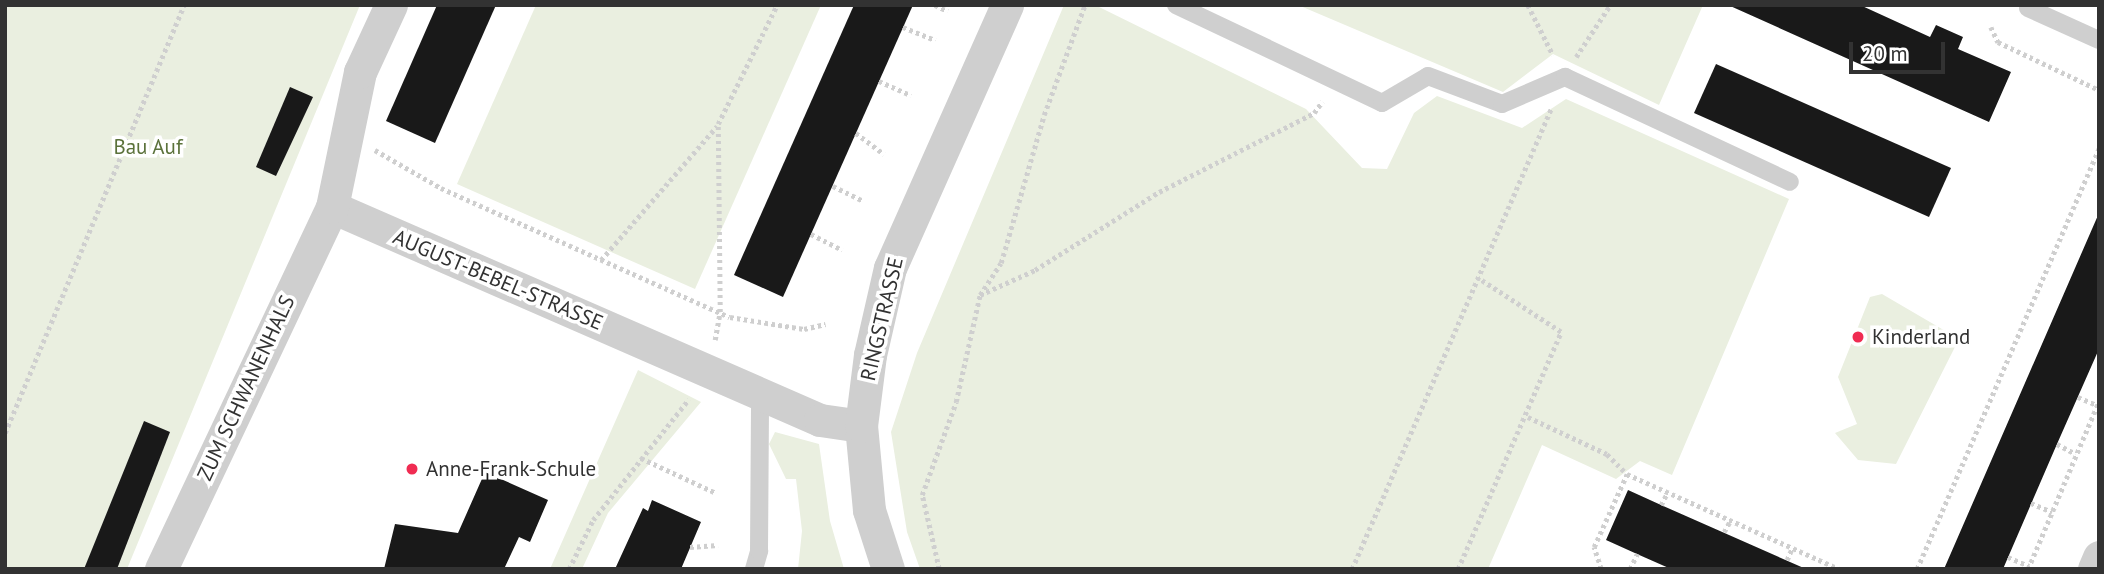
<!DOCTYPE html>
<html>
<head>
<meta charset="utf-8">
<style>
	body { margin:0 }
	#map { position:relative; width:2104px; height:574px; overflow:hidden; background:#fff; font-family:"PT Sans",sans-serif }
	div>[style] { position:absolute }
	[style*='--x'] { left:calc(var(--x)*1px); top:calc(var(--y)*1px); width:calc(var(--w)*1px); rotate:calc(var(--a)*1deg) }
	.green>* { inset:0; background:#eaefe0 }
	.building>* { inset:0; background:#191919 }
	.path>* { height:4.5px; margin-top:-2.25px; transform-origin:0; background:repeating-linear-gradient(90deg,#cfcfcf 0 3.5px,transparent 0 7px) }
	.lane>* { height:18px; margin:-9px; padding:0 9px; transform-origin:9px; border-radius:9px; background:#cfcfcf }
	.street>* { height:33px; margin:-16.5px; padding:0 16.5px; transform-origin:16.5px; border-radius:16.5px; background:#cfcfcf }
	.dots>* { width:19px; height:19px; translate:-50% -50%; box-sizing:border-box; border:4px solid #fff; border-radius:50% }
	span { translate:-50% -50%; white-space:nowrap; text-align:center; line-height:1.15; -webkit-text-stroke:7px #fff; paint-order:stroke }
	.park-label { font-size:21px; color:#5b723b }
	.street-label { font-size:21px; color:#323232 }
	.poi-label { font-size:21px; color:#323232 }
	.left { translate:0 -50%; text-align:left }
	.frame { position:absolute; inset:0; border:7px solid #323232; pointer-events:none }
	.scale { position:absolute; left:1849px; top:42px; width:96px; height:32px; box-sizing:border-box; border:4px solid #323232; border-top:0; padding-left:9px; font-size:21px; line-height:24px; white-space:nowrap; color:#323232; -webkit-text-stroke:5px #fff; paint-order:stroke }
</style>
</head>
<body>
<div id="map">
	<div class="green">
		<i style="clip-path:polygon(5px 5px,360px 5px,127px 569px,5px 569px)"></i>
		<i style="clip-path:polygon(536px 5px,821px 5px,695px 289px,457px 184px)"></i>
		<i style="clip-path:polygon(1064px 5px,1095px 5px,1306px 109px,1362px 168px,1387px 169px,1414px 113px,1437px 96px,1522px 128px,1566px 99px,1789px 199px,1672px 475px,1640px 461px,1616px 479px,1542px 445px,1488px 569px,920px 569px,907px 532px,891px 432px,917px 353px)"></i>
		<i style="clip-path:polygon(1298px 5px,1703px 5px,1659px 105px,1553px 54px,1503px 92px)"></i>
		<i style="clip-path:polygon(1882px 294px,1959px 339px,1896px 464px,1858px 460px,1835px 433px,1857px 424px,1838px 377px,1870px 297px)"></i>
		<i style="clip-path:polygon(638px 370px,701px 402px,608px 513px,582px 569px,550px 569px)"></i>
		<i style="clip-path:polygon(775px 432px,819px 444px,830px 521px,844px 569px,798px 569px,802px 531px,796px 479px,786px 479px,769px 444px)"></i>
	</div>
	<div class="building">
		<i style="clip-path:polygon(437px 5px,496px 5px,435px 143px,386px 121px)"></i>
		<i style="clip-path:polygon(854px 5px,913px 5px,783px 297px,734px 275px)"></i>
		<i style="clip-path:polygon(1728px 5px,1860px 5px,1930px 37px,1936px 25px,1963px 37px,1958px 49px,2011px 72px,1989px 122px)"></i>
		<i style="clip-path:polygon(1716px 64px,1951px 168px,1929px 217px,1694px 113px)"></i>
		<i style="clip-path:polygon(290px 87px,313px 97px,276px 176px,256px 167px)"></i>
		<i style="clip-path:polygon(2099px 213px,2099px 349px,2057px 444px,2003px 569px,1944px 569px)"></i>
		<i style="clip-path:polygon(144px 421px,170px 432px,117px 569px,84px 569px)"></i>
		<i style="clip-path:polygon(485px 472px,548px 500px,530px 542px,519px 537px,504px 569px,384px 569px,395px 524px,458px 533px)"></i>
		<i style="clip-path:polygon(1628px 490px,1661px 505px,1806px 569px,1671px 569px,1637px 554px,1606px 540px)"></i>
		<i style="clip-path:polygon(652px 500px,701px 522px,681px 569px,615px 569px,643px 508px,648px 511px)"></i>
	</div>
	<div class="path">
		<i style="--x:935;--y:5;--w:14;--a:25"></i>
		<i style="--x:1528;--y:5;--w:56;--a:63.4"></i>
		<i style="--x:903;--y:27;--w:35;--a:22"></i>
		<i style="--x:1991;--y:27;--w:17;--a:65"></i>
		<i style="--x:1998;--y:42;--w:112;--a:25.4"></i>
		<i style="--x:1576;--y:57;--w:62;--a:-56.8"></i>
		<i style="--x:879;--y:81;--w:35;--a:24"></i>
		<i style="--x:856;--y:133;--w:35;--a:37"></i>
		<i style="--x:375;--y:150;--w:76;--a:29.9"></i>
		<i style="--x:441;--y:188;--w:316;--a:24.1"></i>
		<i style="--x:730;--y:317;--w:75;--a:9.2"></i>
		<i style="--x:804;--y:329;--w:22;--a:-13"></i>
		<i style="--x:833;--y:186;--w:34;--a:26"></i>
		<i style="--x:811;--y:234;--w:35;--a:27"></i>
		<i style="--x:601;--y:260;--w:177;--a:-49.1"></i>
		<i style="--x:980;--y:295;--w:60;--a:-24.4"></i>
		<i style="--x:1035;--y:270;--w:146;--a:-32.2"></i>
		<i style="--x:1159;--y:192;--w:174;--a:-27"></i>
		<i style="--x:1314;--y:113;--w:14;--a:-54"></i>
		<i style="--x:715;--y:340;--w:28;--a:-80"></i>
		<i style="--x:720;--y:312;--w:188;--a:-90.6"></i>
		<i style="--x:718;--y:124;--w:133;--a:-63.6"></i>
		<i style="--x:2078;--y:397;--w:21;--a:23"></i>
		<i style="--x:1528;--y:417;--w:87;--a:25.1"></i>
		<i style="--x:1607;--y:454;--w:28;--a:45"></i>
		<i style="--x:1627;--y:474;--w:232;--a:24.1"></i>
		<i style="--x:5;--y:433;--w:464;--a:-67.3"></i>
		<i style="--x:2057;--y:444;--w:21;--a:28"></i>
		<i style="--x:641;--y:458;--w:83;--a:25"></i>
		<i style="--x:2031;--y:503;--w:23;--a:23"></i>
		<i style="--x:1661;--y:505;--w:13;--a:-63"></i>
		<i style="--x:1724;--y:532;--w:13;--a:-61"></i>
		<i style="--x:690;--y:547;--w:28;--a:-4"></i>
		<i style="--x:2008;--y:557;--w:23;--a:23"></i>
		<i style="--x:1787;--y:560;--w:13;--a:-67"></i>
		<i style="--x:569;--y:569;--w:55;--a:-63.9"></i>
		<i style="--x:593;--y:520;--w:154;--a:-51.6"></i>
		<i style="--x:939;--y:569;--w:76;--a:-102.9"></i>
		<i style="--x:922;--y:495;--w:99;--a:-69.9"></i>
		<i style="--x:956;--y:402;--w:110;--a:-77.4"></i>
		<i style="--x:980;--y:295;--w:38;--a:-57"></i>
		<i style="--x:1001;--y:263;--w:154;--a:-73.8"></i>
		<i style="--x:1044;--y:115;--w:117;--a:-69.6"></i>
		<i style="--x:1352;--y:569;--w:501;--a:-66.61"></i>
		<i style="--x:1458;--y:569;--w:258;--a:-66.5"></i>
		<i style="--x:1561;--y:332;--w:99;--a:-147"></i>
		<i style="--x:1601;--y:569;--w:23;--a:-108"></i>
		<i style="--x:1594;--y:547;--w:80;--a:-65.7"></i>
		<i style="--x:1630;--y:569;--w:17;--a:-65"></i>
		<i style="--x:1917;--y:569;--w:458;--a:-66.6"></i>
		<i style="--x:2028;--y:569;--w:182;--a:-67.1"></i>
	</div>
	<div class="lane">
		<i style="--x:1176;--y:5;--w:228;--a:25.4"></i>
		<i style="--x:1382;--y:103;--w:53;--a:-30.4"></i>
		<i style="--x:1428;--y:76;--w:79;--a:20.7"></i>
		<i style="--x:1502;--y:104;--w:69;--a:-23.2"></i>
		<i style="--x:1565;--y:77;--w:248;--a:25"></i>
		<i style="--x:2028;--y:8;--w:78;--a:24.3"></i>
		<i style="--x:754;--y:569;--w:19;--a:-74"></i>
		<i style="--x:759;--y:551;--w:157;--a:-89.6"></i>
	</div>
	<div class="street">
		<i style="--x:332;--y:207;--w:532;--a:23.58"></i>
		<i style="--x:820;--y:420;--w:41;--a:8.3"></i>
		<i style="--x:161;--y:569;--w:400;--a:-64.7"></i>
		<i style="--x:332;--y:207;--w:138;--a:-78.3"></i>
		<i style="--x:360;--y:72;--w:74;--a:-65.2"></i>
		<i style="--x:888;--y:569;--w:62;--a:-107.9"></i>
		<i style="--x:869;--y:510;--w:84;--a:-95.4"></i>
		<i style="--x:861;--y:426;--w:72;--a:-82.8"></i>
		<i style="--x:870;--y:355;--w:89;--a:-77.1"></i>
		<i style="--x:890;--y:268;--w:288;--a:-66"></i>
		<i style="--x:2094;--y:569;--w:13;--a:-67"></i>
	</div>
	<div class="dots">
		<i style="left:1858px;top:337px;background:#f02c52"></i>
		<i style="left:412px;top:469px;background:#f02c52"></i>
	</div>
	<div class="park-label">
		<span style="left:148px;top:147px">Bau Auf</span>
	</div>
	<div class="street-label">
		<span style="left:498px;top:280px;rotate:23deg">AUGUST-BEBEL-STRASSE</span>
		<span style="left:882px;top:319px;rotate:-77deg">RINGSTRASSE</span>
		<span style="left:246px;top:388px;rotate:-65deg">ZUM SCHWANENHALS</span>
	</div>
	<div class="poi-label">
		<span class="left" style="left:1872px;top:337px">Kinderland</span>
		<span class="left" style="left:426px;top:469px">Anne-Frank-Schule</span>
	</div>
	<div class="frame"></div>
	<div class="scale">20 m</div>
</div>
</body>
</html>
